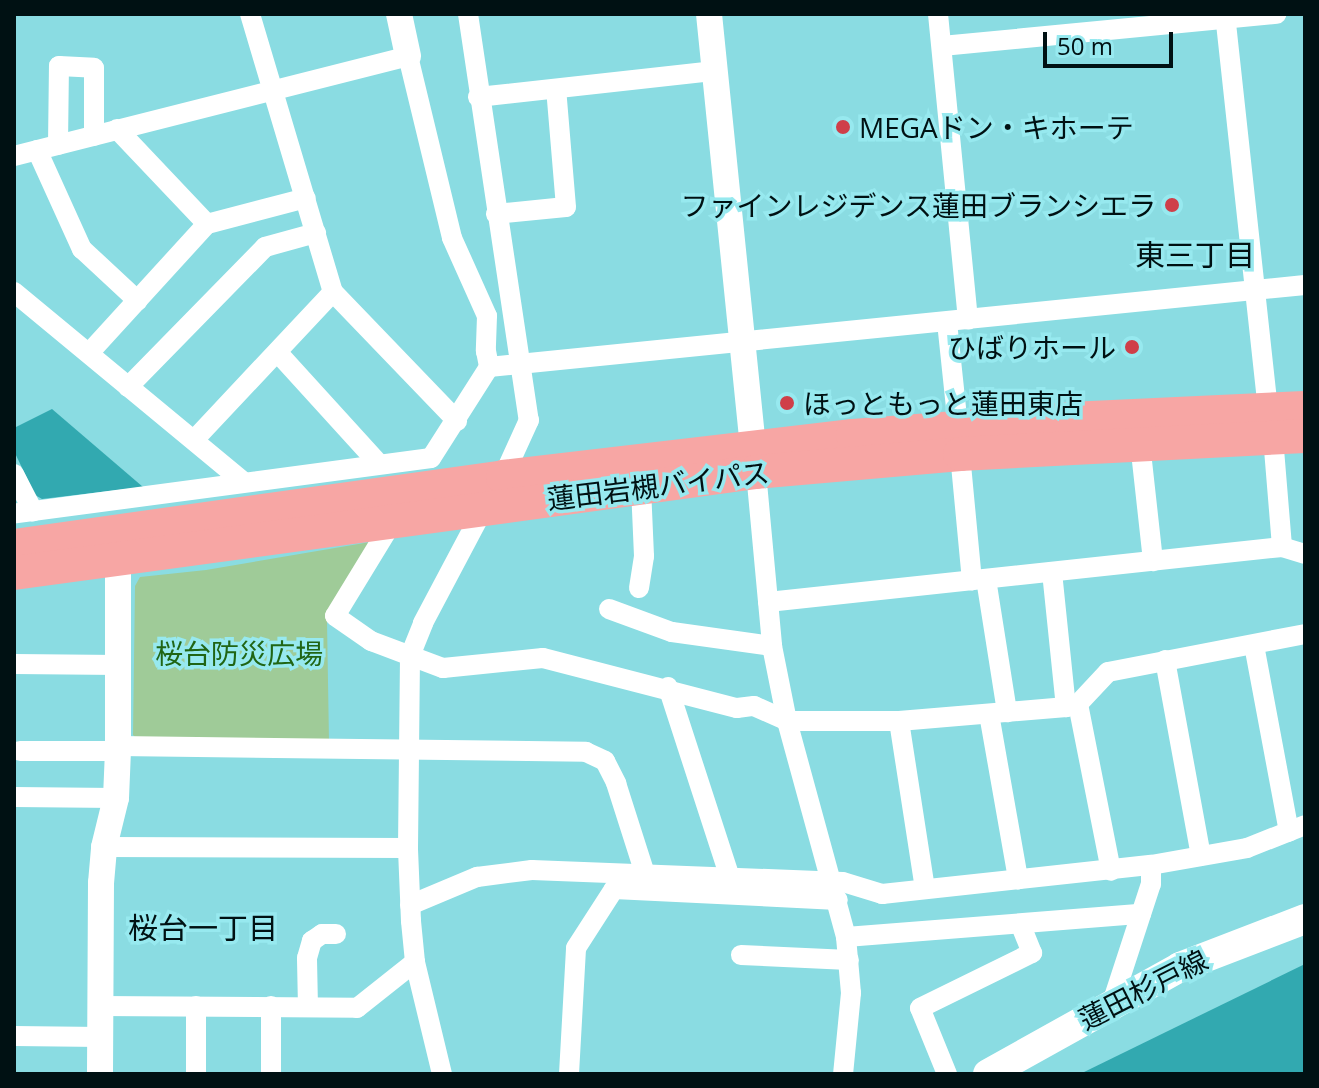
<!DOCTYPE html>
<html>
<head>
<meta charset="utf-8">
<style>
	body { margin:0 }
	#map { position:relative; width:1319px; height:1088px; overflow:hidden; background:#8adce2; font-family:"Open Sans","Noto Sans JP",sans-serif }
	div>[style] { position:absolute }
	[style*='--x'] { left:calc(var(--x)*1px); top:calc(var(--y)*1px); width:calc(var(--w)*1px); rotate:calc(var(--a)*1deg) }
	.green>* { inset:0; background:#9fcb98 }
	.water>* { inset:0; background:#32a9b0 }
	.minor>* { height:20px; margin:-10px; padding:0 10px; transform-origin:10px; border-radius:10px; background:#fff }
	.tertiary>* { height:26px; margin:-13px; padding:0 13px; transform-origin:13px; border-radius:13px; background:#fff }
	.secondary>* { height:30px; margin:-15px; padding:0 15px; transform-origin:15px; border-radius:15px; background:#fff }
	.trunk>* { height:34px; margin:-17px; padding:0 17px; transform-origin:17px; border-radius:17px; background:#f7a6a4 }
	.dots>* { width:22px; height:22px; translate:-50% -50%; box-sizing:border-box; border:4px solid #97e9ef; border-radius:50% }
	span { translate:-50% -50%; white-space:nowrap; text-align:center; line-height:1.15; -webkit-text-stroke:7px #97e9ef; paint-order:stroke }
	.poi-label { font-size:28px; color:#001113 }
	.left { translate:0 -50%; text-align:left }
	.right { translate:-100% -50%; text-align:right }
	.street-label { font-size:28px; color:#001113 }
	.park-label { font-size:28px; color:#206514 }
	.neighbourhood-label { font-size:30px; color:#001113 }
	.frame { position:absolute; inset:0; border:16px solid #001113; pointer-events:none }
	.scale { position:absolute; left:1043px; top:32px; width:130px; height:36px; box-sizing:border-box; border:4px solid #001113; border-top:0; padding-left:10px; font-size:24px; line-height:28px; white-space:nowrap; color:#001113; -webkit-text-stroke:6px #97e9ef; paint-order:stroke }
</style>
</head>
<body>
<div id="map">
	<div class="green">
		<i style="clip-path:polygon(376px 541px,327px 621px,329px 741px,139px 741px,133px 735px,135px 586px,140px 577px,206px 570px)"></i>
	</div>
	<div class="water">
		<i style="clip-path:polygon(52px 409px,143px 487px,42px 499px,35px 495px,14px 451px,14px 428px)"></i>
		<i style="clip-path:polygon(1305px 964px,1305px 1074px,1080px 1074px)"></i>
	</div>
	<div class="minor">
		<i style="--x:250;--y:14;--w:290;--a:73.4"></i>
		<i style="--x:333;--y:292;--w:179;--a:46.1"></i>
		<i style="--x:468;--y:14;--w:411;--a:81.5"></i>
		<i style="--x:529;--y:420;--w:63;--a:114.5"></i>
		<i style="--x:938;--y:14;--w:307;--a:84.4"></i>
		<i style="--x:1225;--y:14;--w:398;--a:83.8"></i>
		<i style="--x:942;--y:46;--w:336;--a:-5.5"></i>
		<i style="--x:478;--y:97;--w:238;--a:-6.3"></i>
		<i style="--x:117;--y:129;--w:131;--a:46.5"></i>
		<i style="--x:58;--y:145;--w:79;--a:-89.3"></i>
		<i style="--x:59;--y:66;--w:35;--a:3"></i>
		<i style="--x:94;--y:68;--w:68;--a:90"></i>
		<i style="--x:37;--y:150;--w:109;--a:65.6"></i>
		<i style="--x:82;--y:249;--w:76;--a:42.9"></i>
		<i style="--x:14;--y:156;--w:406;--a:-14.2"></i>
		<i style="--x:408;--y:56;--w:187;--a:76.4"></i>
		<i style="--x:452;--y:238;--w:85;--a:65.8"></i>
		<i style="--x:487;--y:316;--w:35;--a:92"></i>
		<i style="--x:486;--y:351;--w:16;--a:79"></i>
		<i style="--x:489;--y:367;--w:108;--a:122.5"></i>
		<i style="--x:431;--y:458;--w:421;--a:172.4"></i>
		<i style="--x:496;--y:214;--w:70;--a:-5.7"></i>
		<i style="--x:566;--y:207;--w:118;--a:-94.8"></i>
		<i style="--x:14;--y:292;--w:298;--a:39.6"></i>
		<i style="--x:947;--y:322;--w:105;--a:84"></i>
		<i style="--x:90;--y:352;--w:173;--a:-47.6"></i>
		<i style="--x:207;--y:224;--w:102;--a:-14.7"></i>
		<i style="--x:279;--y:354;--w:149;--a:47.7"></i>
		<i style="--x:489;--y:367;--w:820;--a:-5.74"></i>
		<i style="--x:128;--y:387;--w:196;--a:-45.6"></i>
		<i style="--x:265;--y:247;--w:53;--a:-15.4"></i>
		<i style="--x:1273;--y:437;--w:110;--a:85.3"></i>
		<i style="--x:194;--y:440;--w:203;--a:-46.8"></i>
		<i style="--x:1140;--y:443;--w:119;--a:83.7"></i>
		<i style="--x:960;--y:454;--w:127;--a:84.6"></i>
		<i style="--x:756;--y:472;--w:175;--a:84.7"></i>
		<i style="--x:772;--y:646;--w:76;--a:78.7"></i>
		<i style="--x:787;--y:721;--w:224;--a:74.7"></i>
		<i style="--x:846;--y:937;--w:56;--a:84.9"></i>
		<i style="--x:851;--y:993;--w:81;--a:95.6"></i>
		<i style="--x:14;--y:474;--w:42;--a:62.8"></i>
		<i style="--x:393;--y:521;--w:111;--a:121.4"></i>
		<i style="--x:335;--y:616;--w:44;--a:34.8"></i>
		<i style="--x:371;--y:641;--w:77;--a:20.6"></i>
		<i style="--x:443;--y:668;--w:100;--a:-5.7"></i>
		<i style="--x:543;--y:658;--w:200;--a:14.5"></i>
		<i style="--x:737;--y:708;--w:17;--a:-7"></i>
		<i style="--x:754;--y:706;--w:36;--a:24"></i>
		<i style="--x:787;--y:721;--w:112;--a:0"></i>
		<i style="--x:899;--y:721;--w:168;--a:-4.8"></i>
		<i style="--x:1066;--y:707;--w:12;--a:-14"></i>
		<i style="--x:1078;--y:704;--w:44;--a:-46.8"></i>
		<i style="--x:1108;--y:672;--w:201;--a:-10.9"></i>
		<i style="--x:1052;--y:572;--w:136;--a:84.1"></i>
		<i style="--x:986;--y:579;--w:135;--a:81"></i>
		<i style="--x:639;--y:588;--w:32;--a:-81"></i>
		<i style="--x:644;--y:556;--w:69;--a:-92.5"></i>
		<i style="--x:768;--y:602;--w:517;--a:-6.11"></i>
		<i style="--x:1282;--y:547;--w:24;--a:17"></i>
		<i style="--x:609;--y:609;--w:67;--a:20.1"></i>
		<i style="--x:672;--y:632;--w:101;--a:8"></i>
		<i style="--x:1254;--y:645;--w:190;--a:79.4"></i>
		<i style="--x:1165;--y:660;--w:199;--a:79.6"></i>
		<i style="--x:14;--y:664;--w:105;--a:0.5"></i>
		<i style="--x:668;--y:687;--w:201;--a:72"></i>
		<i style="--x:1078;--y:704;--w:170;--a:78.8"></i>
		<i style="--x:989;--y:714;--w:168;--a:80"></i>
		<i style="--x:899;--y:721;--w:170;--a:81.2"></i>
		<i style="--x:118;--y:746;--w:468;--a:0.7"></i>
		<i style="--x:586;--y:752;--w:21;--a:25"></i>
		<i style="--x:605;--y:761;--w:25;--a:63"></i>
		<i style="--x:616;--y:783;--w:96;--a:72.3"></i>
		<i style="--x:20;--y:751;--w:98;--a:0"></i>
		<i style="--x:14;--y:797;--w:102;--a:0.6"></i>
		<i style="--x:104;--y:847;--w:304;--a:0.2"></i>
		<i style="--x:410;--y:905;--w:73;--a:-22.7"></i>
		<i style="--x:477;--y:877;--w:55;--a:-7.3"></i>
		<i style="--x:532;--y:870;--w:311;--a:2.2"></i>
		<i style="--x:843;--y:882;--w:41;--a:17.1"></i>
		<i style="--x:882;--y:894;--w:271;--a:-6.2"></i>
		<i style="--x:1151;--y:865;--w:97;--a:-10"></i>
		<i style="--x:1247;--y:848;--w:62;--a:-21.6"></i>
		<i style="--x:846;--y:937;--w:296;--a:-4.5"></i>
		<i style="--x:741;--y:955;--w:108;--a:2.7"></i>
		<i style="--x:1112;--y:1003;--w:125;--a:-71.9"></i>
		<i style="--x:1151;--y:884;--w:19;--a:-90"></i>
		<i style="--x:100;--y:1006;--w:257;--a:0.4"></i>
		<i style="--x:357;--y:1008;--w:74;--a:-38.4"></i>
		<i style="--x:308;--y:1007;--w:49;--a:-91.2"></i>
		<i style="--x:307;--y:958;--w:18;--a:-74"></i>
		<i style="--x:312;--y:941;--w:12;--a:-35"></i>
		<i style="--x:322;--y:934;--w:14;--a:0"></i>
		<i style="--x:14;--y:1036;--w:87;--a:0.7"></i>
		<i style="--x:196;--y:1074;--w:68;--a:-90"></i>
		<i style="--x:271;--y:1074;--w:68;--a:-90"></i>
		<i style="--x:442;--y:1074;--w:115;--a:-103.6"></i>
		<i style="--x:415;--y:962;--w:41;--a:-95.6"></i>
		<i style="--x:411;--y:921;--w:73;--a:-92.4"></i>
		<i style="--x:408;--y:848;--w:192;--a:-89.4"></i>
		<i style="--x:410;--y:656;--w:35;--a:-68"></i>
		<i style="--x:423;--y:623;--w:130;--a:-62.1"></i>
		<i style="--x:569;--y:1074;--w:126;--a:-86.8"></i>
		<i style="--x:576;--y:948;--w:70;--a:-57.2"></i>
		<i style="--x:614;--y:889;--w:224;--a:2.8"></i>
		<i style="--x:947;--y:1074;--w:71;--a:-112.2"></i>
		<i style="--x:920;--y:1008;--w:125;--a:-26.2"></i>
		<i style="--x:1032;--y:953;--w:31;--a:-112"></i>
	</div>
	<div class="tertiary">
		<i style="--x:399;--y:14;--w:43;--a:77.9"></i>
		<i style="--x:709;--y:14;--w:452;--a:84.2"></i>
		<i style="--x:100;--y:1074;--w:191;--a:-89.7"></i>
		<i style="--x:101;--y:883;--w:36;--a:-85"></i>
		<i style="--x:104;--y:847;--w:50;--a:-76.2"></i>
		<i style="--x:116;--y:798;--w:47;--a:-87.6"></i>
		<i style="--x:118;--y:751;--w:208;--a:-90"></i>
	</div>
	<div class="secondary">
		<i style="--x:988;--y:1074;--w:220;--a:-29.1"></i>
		<i style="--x:1180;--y:967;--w:134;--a:-21"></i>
	</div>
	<div class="trunk">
		<i style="--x:14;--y:546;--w:494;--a:-8"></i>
		<i style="--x:503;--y:477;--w:352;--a:-6.7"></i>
		<i style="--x:853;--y:436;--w:218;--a:-4.5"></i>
		<i style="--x:1070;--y:419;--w:235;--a:-2.7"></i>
		<i style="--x:14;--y:573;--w:749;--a:-7.75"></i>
		<i style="--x:756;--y:472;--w:205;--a:-5"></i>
		<i style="--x:960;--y:454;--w:345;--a:-3"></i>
	</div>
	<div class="dots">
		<i style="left:843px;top:127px;background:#cf3f49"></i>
		<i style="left:1172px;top:205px;background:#cf3f49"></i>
		<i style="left:1132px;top:347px;background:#cf3f49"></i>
		<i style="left:787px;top:403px;background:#cf3f49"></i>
	</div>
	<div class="poi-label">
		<span class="left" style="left:859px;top:127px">MEGAドン・キホーテ</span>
		<span class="right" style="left:1156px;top:205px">ファインレジデンス蓮田ブランシエラ</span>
		<span class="right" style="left:1116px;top:347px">ひばりホール</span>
		<span class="left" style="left:803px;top:403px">ほっともっと蓮田東店</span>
	</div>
	<div class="street-label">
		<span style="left:658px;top:485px;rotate:-7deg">蓮田岩槻バイパス</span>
		<span style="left:1143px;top:989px;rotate:-27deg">蓮田杉戸線</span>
	</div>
	<div class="park-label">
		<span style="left:239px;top:653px">桜台防災広場</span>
	</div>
	<div class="neighbourhood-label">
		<span style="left:1195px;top:255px">東三丁目</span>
		<span style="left:203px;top:928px">桜台一丁目</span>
	</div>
	<div class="frame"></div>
	<div class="scale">50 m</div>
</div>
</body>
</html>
